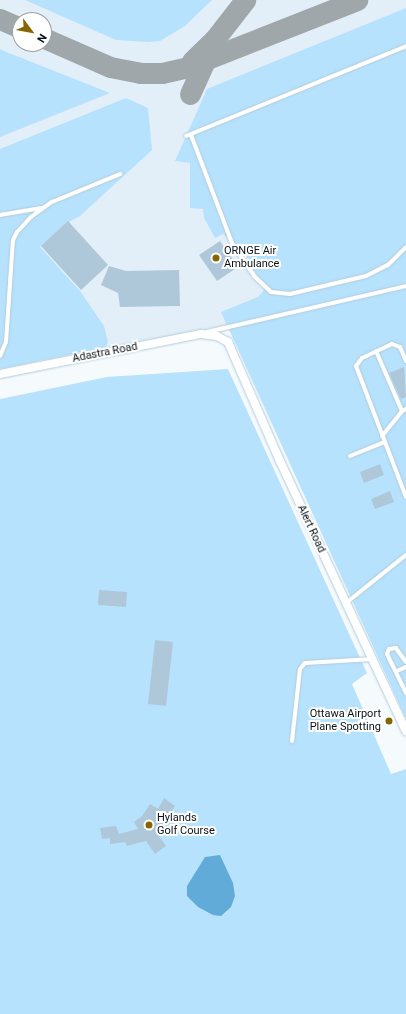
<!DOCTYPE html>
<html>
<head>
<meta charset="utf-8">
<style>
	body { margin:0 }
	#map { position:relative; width:406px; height:1014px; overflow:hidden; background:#f5fafd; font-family:Roboto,sans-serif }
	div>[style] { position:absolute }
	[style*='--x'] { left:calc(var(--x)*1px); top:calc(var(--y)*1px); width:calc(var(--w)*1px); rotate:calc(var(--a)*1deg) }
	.built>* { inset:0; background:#e2eff8 }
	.green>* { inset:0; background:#b7e2fd }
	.water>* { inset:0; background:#61abd9 }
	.taxiway>* { height:21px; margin:-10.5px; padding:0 10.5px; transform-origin:10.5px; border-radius:10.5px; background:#a0a7aa }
	.building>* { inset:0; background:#aec8d9 }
	.roads { filter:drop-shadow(0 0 1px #b2ccdd) drop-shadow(0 0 1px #b2ccdd) }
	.lane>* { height:4px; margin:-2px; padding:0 2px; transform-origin:2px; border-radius:2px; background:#fff }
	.street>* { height:8px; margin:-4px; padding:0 4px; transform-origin:4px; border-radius:4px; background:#fff }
	.dots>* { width:11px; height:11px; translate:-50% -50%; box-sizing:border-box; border:2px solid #fff; border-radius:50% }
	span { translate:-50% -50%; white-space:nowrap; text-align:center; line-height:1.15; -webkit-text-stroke:4px #fff; paint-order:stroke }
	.poi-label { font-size:11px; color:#091217 }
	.left { translate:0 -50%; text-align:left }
	.right { translate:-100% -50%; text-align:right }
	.street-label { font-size:11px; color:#091217 }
	.north { position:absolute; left:12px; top:12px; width:40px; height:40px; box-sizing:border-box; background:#fff; border:1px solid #9da0a2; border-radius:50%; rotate:122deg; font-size:11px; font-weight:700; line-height:16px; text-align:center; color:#091217 }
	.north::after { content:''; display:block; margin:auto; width:14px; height:18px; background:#866600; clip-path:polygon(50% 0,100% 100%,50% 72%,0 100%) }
</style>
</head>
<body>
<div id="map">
	<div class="built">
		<i style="clip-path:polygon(evenodd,0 0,406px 0,406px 713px,232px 324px,0 370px,0 0,20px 20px,44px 20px,44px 44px,20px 44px,20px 20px)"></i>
	</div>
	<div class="green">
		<i style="clip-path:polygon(25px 0,212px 0,185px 26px,160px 41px,148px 42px,116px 40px)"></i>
		<i style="clip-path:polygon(406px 8px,406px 719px,221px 312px,258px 297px,266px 287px,238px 247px,223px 234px,215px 238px,204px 218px,203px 209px,190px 208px,190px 163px,175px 161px,207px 89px)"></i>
		<i style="clip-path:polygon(0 49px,4px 51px,110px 93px,0 137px)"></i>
		<i style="clip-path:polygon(126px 98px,148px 108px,152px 150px,80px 216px,69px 222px,40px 247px,80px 291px,104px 326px,108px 342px,106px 347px,0 369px,0 149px)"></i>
		<i style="clip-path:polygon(228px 369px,367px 673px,352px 684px,391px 774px,406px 769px,406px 1014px,0 1014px,0 399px,107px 377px)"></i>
	</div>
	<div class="water">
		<i style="clip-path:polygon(220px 855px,233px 883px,235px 896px,231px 907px,221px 916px,213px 915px,198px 907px,187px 896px,187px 886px,205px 857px)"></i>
	</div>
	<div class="taxiway">
		<i style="--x:0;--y:19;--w:22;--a:24"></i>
		<i style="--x:44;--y:38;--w:72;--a:23.7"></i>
		<i style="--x:110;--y:67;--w:31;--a:11"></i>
		<i style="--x:140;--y:73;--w:22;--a:0"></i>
		<i style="--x:162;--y:73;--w:26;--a:-13"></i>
		<i style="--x:187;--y:67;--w:183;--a:-21.5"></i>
		<i style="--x:192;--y:61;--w:30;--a:-44"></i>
		<i style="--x:214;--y:40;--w:51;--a:-52.2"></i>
		<i style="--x:190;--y:94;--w:44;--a:-65.8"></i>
	</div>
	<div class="building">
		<i style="clip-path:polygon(68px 221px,108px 265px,81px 290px,41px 246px)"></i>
		<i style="clip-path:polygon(220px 241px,238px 267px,217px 281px,199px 255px)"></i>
		<i style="clip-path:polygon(109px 266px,126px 271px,179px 270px,180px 306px,120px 307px,118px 293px,101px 285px)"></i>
		<i style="clip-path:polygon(404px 367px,406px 397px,401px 399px,389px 373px)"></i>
		<i style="clip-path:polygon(380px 464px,384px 475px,364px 483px,360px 472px)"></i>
		<i style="clip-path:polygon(390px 491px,394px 502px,375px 509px,371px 499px)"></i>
		<i style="clip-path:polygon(99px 590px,127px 592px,126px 607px,98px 605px)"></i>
		<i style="clip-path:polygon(155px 640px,173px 642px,166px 706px,148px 704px)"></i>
		<i style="clip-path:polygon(164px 798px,175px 806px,157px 833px,166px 846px,155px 854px,146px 841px,127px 846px,125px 842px,110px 844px,110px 838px,102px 839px,100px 828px,116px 826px,119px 834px,138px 829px,134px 822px,142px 816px,150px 804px,158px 809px)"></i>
	</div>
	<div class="roads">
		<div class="lane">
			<i style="--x:191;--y:135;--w:116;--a:69.2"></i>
			<i style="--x:232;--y:243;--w:40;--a:56"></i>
			<i style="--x:254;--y:276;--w:23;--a:43"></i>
			<i style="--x:271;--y:292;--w:19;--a:6"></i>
			<i style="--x:290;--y:294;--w:78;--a:-13.3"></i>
			<i style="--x:366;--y:276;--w:25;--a:-27"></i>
			<i style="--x:388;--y:265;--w:25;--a:-45"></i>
			<i style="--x:186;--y:136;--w:238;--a:-22.2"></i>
			<i style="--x:0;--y:215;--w:42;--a:-9.7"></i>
			<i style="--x:207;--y:332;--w:204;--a:-13"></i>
			<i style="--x:376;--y:351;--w:65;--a:66.6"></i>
			<i style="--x:0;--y:356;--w:15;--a:-67"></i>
			<i style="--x:6;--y:342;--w:102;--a:-86.1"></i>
			<i style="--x:13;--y:240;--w:9;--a:-63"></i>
			<i style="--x:17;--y:232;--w:21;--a:-47"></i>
			<i style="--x:31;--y:217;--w:26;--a:-36"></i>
			<i style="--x:52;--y:202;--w:74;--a:-22.4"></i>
			<i style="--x:406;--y:361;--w:15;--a:-113"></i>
			<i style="--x:400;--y:347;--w:9;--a:-159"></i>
			<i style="--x:392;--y:344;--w:33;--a:155"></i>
			<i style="--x:362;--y:358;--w:10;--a:127"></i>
			<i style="--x:356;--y:366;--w:140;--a:69.1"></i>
			<i style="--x:382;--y:436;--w:32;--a:-51"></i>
			<i style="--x:402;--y:411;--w:4;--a:-27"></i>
			<i style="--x:350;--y:456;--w:37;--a:-22"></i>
			<i style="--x:346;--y:603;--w:77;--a:-38.7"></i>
			<i style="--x:406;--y:662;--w:17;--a:-126"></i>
			<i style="--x:396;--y:648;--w:7;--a:172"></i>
			<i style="--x:389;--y:649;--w:5;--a:112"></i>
			<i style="--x:387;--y:654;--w:43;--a:64"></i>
			<i style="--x:397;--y:671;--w:10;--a:-24"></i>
			<i style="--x:292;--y:741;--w:72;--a:-83.7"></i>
			<i style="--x:300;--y:669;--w:8;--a:-50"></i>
			<i style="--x:305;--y:663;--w:68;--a:-3.4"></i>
		</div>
		<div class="street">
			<i style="--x:0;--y:374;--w:205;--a:-11.3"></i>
			<i style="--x:201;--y:334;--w:16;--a:7"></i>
			<i style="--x:217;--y:336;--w:13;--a:29"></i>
			<i style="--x:228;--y:342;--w:130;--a:66.4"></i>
			<i style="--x:280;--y:461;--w:298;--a:65"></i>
		</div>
	</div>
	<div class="dots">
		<i style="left:216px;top:258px;background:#866600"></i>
		<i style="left:389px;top:721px;background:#866600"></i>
		<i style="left:149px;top:825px;background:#866600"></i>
	</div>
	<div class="poi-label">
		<span class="left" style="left:224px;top:258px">ORNGE Air<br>Ambulance</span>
		<span class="right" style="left:381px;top:721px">Ottawa Airport<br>Plane Spotting</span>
		<span class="left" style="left:157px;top:825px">Hylands<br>Golf Course</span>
	</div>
	<div class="street-label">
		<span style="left:105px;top:353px;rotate:-11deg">Adastra Road</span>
		<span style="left:311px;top:529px;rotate:65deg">Alert Road</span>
	</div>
	<div class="north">N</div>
</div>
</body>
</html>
